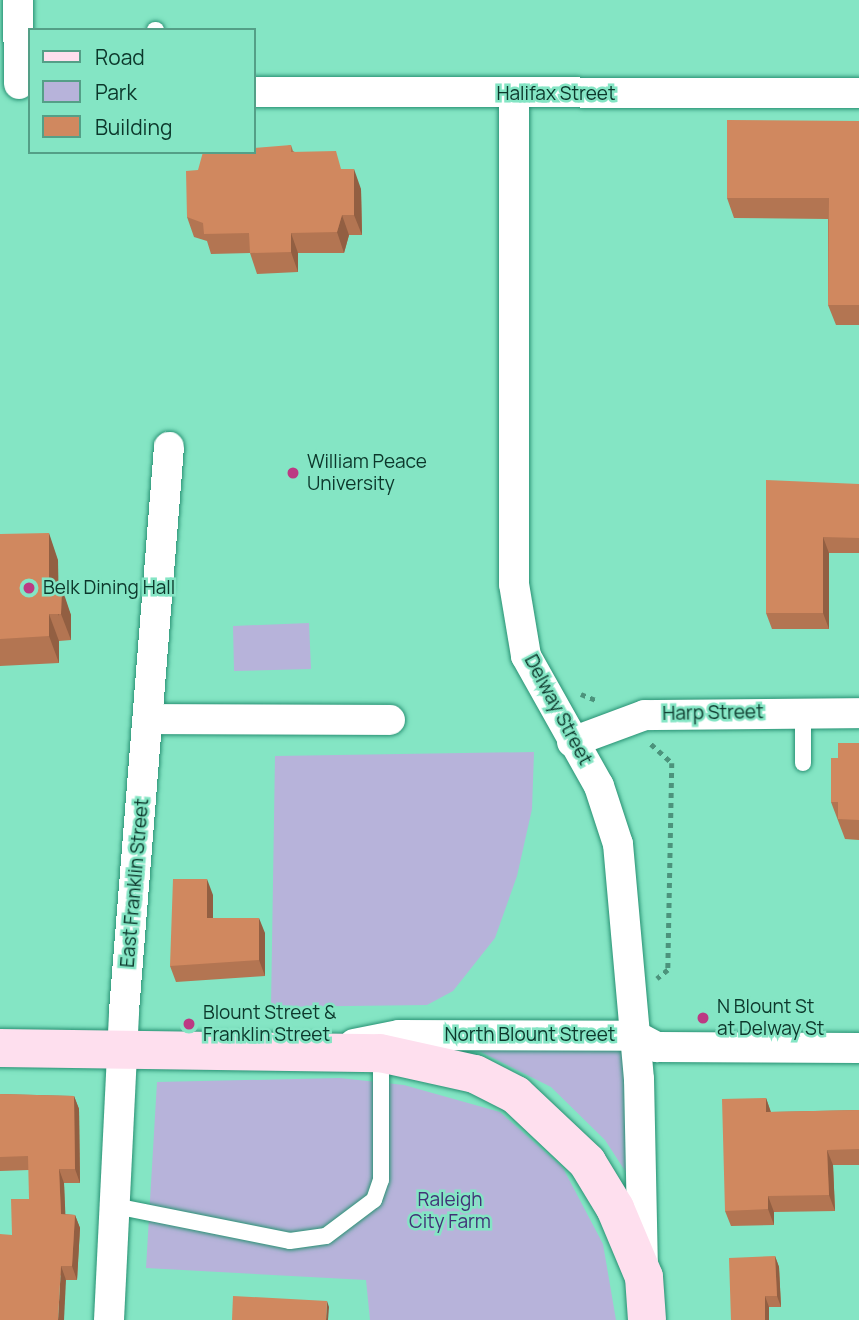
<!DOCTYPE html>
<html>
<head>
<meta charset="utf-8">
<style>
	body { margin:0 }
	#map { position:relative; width:859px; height:1320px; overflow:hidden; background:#84e5c4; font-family:Manrope,sans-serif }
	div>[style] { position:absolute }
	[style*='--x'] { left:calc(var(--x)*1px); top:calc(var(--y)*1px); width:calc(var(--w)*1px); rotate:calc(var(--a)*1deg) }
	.green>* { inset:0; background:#b7b3da }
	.path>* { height:4.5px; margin-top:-2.25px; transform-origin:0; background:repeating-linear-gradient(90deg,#4c937c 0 5px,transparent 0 10px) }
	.roads { filter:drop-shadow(0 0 2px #289173) drop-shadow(0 0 2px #289173) }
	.service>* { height:16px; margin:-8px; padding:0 8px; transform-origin:8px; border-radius:8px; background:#fff }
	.minor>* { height:30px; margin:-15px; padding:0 15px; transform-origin:15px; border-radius:15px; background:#fff }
	.secondary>* { height:38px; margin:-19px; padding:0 19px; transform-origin:19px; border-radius:19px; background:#fedfee }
	.wall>* { inset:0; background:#b37552 }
	.shaded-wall>* { inset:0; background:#925f42 }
	.building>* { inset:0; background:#d0885f }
	.dots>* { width:19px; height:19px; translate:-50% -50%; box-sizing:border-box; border:4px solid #84e5c4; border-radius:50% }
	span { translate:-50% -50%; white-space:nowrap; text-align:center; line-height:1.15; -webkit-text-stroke:5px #84e5c4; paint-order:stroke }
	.street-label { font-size:19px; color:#0c372b }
	.poi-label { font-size:19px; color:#0c372b }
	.left { translate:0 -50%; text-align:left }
	.park-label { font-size:19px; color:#413276 }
	.legend { position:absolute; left:28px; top:28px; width:228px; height:126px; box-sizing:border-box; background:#84e5c4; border:2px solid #549f87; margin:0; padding:9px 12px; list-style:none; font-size:21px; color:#0c372b }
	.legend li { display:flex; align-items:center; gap:14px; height:35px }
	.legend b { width:35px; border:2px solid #549f87 }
</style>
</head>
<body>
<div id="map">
	<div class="green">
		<i style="clip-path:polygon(309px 623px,311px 669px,234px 671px,233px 626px)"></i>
		<i style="clip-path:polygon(534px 752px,532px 809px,517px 876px,495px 938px,453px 991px,427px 1005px,271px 1007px,275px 756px)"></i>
		<i style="clip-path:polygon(465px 1044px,623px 1051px,631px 1180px,605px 1140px,551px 1087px)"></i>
		<i style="clip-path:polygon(340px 1078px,404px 1085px,500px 1112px,563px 1168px,603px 1244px,616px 1320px,370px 1320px,366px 1280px,146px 1268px,157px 1082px)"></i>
	</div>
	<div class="path">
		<i style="--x:581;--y:694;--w:16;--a:22"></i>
		<i style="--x:651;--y:744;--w:28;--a:42"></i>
		<i style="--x:672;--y:763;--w:207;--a:91.1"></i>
		<i style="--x:668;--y:970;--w:14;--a:141"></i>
	</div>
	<div class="roads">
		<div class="service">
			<i style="--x:155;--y:30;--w:1;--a:0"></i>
			<i style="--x:803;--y:763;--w:50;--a:-90"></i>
			<i style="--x:115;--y:1206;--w:178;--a:11.3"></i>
			<i style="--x:290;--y:1241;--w:36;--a:-8"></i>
			<i style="--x:326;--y:1236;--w:60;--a:-36.9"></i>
			<i style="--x:374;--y:1200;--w:21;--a:-71"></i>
			<i style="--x:381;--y:1180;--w:129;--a:-90"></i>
		</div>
		<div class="minor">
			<i style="--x:18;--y:0;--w:84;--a:89.3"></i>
			<i style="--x:254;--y:92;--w:605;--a:0.09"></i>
			<i style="--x:514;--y:94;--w:490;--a:90"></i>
			<i style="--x:514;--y:584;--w:73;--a:80.5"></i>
			<i style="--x:526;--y:656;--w:149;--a:60.7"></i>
			<i style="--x:599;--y:786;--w:61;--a:71.9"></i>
			<i style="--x:618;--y:844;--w:236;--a:84.9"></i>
			<i style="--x:639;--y:1079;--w:184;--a:88.8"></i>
			<i style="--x:148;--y:719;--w:242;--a:0.2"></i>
			<i style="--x:572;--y:742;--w:78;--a:-20.3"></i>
			<i style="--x:645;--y:715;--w:214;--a:-0.5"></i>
			<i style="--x:354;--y:1044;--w:46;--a:-11.3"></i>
			<i style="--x:399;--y:1035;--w:237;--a:0.2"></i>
			<i style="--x:636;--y:1036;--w:24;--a:28"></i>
			<i style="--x:657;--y:1047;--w:202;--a:0.3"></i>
			<i style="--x:109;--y:1320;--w:309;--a:-87.2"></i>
			<i style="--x:124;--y:1011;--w:566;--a:-85.44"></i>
		</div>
		<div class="secondary">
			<i style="--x:0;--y:1048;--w:380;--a:0.8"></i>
			<i style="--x:380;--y:1053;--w:97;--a:12.5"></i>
			<i style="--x:475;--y:1074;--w:46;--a:27.1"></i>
			<i style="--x:516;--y:1095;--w:98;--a:43.3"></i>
			<i style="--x:587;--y:1162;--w:54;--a:58.7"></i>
			<i style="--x:615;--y:1208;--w:75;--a:67.2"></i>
			<i style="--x:644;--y:1277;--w:43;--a:86"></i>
		</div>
	</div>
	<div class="wall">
		<i style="clip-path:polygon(859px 121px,859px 325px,836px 325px,828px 305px,828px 219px,734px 218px,727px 198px)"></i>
		<i style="clip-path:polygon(291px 145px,293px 151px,361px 189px,362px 235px,349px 235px,344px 253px,298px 253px,298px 272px,257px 274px,250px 253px,211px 254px,207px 241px,194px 237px,187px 217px,198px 170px)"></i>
		<i style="clip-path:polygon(859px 484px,859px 553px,829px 553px,829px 629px,772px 629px,766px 613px)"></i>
		<i style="clip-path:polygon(0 534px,58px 560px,58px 588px,71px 615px,71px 640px,59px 641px,59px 663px,0 666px)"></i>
		<i style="clip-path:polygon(859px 743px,859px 840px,845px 839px,831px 802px,838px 758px)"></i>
		<i style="clip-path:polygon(213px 895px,213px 918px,265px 933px,265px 976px,176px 982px,170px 966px)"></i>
		<i style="clip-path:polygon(0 1094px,74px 1096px,79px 1109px,80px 1183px,64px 1183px,65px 1214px,75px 1215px,80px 1228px,77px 1280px,66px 1280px,12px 1235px,29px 1199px,29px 1170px,0 1171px)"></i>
		<i style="clip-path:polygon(766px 1098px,771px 1112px,859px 1110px,859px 1165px,833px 1165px,835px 1211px,774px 1212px,774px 1225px,731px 1226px,725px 1211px)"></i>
		<i style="clip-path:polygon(775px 1256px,779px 1267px,781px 1307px,769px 1307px,731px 1320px)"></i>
	</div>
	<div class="shaded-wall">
		<i style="clip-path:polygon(354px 169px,361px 189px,362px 235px,354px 215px)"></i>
		<i style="clip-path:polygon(342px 215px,349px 235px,344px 253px,337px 232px)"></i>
		<i style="clip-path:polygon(291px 233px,298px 253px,298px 272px,291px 252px)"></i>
		<i style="clip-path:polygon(49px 533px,58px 560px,59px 616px,49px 589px)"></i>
		<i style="clip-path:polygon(823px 537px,829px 553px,829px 629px,823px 613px)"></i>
		<i style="clip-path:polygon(62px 588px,71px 615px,71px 640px,61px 614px)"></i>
		<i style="clip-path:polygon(49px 614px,59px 641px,59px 663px,49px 636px)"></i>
		<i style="clip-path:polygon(207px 879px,213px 895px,213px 934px,207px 918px)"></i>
		<i style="clip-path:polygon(259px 918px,265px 933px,265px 976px,259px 960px)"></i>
		<i style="clip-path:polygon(74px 1096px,79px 1109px,80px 1183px,75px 1169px)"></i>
		<i style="clip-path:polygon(766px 1098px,771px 1113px,766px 1112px)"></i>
		<i style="clip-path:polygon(827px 1150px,833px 1165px,835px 1211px,829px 1195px)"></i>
		<i style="clip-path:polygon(59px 1169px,64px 1183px,66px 1228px,61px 1214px)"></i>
		<i style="clip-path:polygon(768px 1196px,774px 1212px,774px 1225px,768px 1209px)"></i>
		<i style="clip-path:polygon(75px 1215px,80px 1228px,77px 1280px,72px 1266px)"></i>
		<i style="clip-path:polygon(775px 1256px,779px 1267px,781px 1307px,777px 1296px)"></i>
		<i style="clip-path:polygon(61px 1266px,66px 1280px,64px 1320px,58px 1320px)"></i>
		<i style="clip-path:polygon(765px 1296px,769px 1307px,769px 1320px,765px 1320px)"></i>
		<i style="clip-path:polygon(327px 1301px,329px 1307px,328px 1320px,326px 1320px)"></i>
	</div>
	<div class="building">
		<i style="clip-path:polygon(727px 120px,859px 121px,859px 305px,828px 305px,829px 198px,727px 198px)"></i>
		<i style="clip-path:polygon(291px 145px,291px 152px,336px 151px,341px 169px,354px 169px,354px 215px,342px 215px,337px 232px,291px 233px,291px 252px,250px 253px,249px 233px,204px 234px,203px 223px,187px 217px,186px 171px,198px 170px,203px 152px,254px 152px,254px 148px)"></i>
		<i style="clip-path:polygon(766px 480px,859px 484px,859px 538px,823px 537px,823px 613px,766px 613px)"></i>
		<i style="clip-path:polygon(49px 533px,49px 589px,62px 588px,61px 614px,49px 614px,49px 636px,0 639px,0 534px)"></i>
		<i style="clip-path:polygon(838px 743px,859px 743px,859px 820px,838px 819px,838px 802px,831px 802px,831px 758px,838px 758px)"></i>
		<i style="clip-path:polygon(173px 879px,207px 879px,207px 918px,259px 918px,259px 960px,170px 966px)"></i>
		<i style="clip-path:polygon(0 1094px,74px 1096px,75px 1169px,59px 1169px,61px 1214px,75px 1215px,72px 1266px,61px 1266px,58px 1320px,0 1320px,0 1234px,12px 1235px,11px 1199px,29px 1199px,28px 1156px,0 1157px)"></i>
		<i style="clip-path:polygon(766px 1098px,766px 1112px,859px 1110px,859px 1149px,827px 1150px,829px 1195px,768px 1196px,768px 1209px,725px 1211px,722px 1099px)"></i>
		<i style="clip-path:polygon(775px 1256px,777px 1296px,765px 1296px,765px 1320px,731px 1320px,729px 1258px)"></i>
		<i style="clip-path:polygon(233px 1296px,327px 1301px,326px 1320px,232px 1320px)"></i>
	</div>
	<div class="dots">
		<i style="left:293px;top:473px;background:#bc3a83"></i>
		<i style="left:29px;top:588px;background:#bc3a83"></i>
		<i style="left:703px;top:1018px;background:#bc3a83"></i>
		<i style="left:189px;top:1024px;background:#bc3a83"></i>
	</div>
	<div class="street-label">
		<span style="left:556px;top:94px">Halifax Street</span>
		<span style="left:558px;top:710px;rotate:62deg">Delway Street</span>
		<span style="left:713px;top:713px;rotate:-1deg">Harp Street</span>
		<span style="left:135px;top:883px;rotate:-85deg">East Franklin Street</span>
		<span style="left:530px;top:1035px">North Blount Street</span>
	</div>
	<div class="poi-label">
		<span class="left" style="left:307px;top:473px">William Peace<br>University</span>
		<span class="left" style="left:43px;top:588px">Belk Dining Hall</span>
		<span class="left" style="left:717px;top:1018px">N Blount St<br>at Delway St</span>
		<span class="left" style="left:203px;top:1024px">Blount Street &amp;<br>Franklin Street</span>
	</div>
	<div class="park-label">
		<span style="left:450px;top:1211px">Raleigh<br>City Farm</span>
	</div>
	<ul class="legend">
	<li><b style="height:9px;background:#fedfee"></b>Road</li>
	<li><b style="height:19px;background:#b7b3da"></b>Park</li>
	<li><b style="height:19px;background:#d0885f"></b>Building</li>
	</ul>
</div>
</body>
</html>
